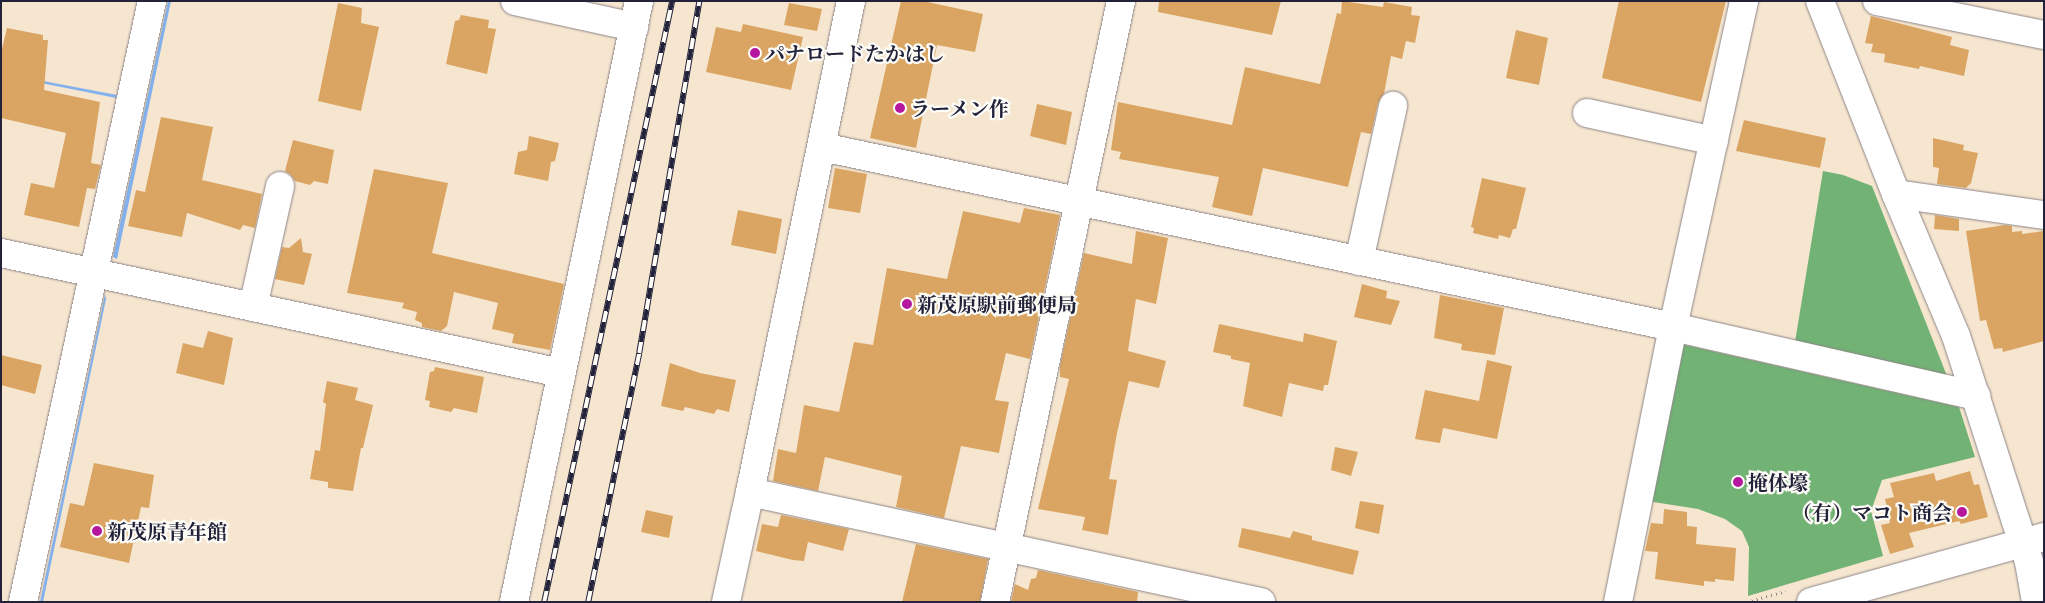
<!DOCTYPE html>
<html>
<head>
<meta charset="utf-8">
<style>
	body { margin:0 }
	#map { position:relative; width:2045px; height:603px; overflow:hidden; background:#f6e6d0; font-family:"Gentium Book Plus","Noto Serif JP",serif }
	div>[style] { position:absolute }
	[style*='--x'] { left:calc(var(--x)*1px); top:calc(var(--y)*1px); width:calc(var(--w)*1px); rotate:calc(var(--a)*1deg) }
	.forest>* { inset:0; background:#72b275 }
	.water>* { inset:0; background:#83b1ed }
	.building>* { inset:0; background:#daa563 }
	.path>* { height:3px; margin-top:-1.5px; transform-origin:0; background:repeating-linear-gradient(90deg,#8c8486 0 1px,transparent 0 5px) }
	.roads { filter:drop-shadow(0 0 1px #8c8486) drop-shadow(0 0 1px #8c8486) }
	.minor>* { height:28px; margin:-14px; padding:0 14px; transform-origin:14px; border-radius:14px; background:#fff }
	.rail>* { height:5.5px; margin-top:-2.75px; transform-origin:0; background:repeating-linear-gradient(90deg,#fdfcf7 0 11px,#22223b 0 22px); box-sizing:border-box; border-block:1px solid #22223b }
	.dots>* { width:14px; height:14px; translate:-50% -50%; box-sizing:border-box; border:2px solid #fdfcf7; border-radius:50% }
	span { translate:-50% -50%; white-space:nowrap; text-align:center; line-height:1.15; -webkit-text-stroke:4.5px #fdfcf7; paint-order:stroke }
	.poi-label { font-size:20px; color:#22223b; font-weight:700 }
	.left { translate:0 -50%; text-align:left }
	.right { translate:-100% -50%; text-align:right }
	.frame { position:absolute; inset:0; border:2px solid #22223b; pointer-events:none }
</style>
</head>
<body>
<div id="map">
	<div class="forest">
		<i style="clip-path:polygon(1823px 171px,1843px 175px,1872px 186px,1947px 376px,1795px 342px)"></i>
		<i style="clip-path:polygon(1681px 344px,1959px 407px,1975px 457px,1882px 480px,1871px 511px,1883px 556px,1748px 596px,1749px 547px,1742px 531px,1725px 519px,1698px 509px,1647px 501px)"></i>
	</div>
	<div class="water">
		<i style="clip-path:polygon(168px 1px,171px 1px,117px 259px,113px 257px)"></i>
		<i style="clip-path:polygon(1px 73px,117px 95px,116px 98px,1px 75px)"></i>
		<i style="clip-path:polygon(105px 294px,106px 299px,43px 602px,40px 602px)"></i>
	</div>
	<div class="building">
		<i style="clip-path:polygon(901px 1px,923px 1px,983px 14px,975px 52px,937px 45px,916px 148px,870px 138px)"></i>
		<i style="clip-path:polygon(1159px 1px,1281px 1px,1272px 35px,1158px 12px)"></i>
		<i style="clip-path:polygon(1342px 1px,1383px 7px,1384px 2px,1412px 7px,1411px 15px,1420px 16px,1415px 43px,1406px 41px,1402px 59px,1391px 56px,1384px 94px,1378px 103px,1371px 134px,1361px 132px,1348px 187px,1263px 168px,1252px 216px,1212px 207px,1219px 177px,1119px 159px,1121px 152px,1111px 150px,1118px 102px,1232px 125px,1245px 67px,1320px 84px,1337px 13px,1341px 14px)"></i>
		<i style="clip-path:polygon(1619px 1px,1726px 1px,1701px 102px,1602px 78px)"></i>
		<i style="clip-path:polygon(338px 3px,362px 8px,361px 23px,379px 27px,361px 111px,318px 101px)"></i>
		<i style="clip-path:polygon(789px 3px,822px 9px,817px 31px,784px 25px)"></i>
		<i style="clip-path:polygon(461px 15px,489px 20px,488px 28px,496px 29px,487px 74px,446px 64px,455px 21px,459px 20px)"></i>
		<i style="clip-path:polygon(1871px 16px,1952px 37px,1950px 45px,1969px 50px,1964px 76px,1920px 66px,1919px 69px,1884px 62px,1885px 54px,1871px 52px,1873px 44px,1865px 43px)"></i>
		<i style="clip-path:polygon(743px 24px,803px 37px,791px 90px,706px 72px,716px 27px,741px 32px)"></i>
		<i style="clip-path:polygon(7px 28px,43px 35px,43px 40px,48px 40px,44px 90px,100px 102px,91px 163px,101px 165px,95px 189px,87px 188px,79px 227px,24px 215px,31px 183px,54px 188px,66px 133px,1px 118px,1px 53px)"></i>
		<i style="clip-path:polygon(1516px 30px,1548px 38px,1539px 85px,1506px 78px)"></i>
		<i style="clip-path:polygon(1037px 104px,1072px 112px,1066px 145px,1030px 136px)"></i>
		<i style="clip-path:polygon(161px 117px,213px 127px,202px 180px,262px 194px,255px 228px,243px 225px,240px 230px,187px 213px,182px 237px,128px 226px,136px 190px,145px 192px)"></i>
		<i style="clip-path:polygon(1744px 120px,1826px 138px,1820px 168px,1736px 151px)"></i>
		<i style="clip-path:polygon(529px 136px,559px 143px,555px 161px,551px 162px,548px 181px,514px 174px,518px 152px,527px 150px)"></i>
		<i style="clip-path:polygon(1933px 138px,1964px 145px,1963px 150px,1978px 153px,1971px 183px,1966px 188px,1937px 184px,1939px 168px,1933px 167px)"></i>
		<i style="clip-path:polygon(293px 140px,334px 150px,328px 184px,314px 181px,310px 185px,295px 181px,291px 175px,285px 171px)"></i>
		<i style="clip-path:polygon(835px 168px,867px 174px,860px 213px,828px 208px)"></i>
		<i style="clip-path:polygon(374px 169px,448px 183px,432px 253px,564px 284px,550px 350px,512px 343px,514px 334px,492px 329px,498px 303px,454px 292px,447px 326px,441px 331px,422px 327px,422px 323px,415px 320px,417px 312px,402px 308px,404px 303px,347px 293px)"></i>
		<i style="clip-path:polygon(1482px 178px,1526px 188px,1516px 229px,1513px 229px,1510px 238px,1499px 235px,1498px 239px,1473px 233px,1474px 228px,1471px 227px)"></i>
		<i style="clip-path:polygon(1024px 208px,1060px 215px,1030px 359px,1006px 353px,995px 400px,1009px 402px,999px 453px,961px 446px,944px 518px,896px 507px,902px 476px,825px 457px,818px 491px,773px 481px,778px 449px,796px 453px,804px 405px,839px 412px,854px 342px,873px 345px,887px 268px,947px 279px,963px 211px,1020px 223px)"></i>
		<i style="clip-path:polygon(738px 210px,782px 219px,776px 254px,731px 245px)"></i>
		<i style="clip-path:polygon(1935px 215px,1959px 219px,1959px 231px,1934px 229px)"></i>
		<i style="clip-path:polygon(2005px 225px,2012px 226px,2012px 232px,2022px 231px,2022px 234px,2044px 231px,2044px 341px,2003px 352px,2002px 348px,1994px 349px,1986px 320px,1980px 321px,1966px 231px)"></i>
		<i style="clip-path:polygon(1136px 231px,1168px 238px,1156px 304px,1136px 299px,1128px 351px,1166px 361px,1159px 388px,1129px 381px,1117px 433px,1109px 479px,1117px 480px,1108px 535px,1082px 530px,1085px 517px,1038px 509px,1069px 379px,1060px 377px,1060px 366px,1084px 253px,1132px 264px)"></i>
		<i style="clip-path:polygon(301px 238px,303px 252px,312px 254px,304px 285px,275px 279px,282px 247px,289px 248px)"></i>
		<i style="clip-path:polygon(1362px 284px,1387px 291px,1386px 298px,1400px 301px,1391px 325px,1354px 317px)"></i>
		<i style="clip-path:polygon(1440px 295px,1504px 308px,1495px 355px,1461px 350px,1462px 344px,1434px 338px)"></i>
		<i style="clip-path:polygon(1219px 324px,1303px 342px,1304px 333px,1337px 341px,1328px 385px,1324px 385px,1323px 391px,1289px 383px,1282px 417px,1243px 406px,1250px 363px,1231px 359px,1231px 356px,1213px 352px)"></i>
		<i style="clip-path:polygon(208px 331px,233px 338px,224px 385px,176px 373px,183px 343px,203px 348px)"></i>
		<i style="clip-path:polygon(1px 355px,42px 365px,35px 394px,1px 385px)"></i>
		<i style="clip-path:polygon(1487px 360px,1512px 366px,1497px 439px,1443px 428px,1440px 443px,1415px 439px,1425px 390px,1479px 401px)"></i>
		<i style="clip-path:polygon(670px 363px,700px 373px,736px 380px,729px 412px,717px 409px,714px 414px,685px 407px,683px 411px,661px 406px)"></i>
		<i style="clip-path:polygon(435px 367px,484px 377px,477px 413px,454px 408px,451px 412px,429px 407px,430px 401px,425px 400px,430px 372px,434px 371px)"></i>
		<i style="clip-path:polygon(327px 381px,358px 388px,355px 400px,373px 405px,363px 448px,361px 448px,353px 491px,328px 488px,328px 482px,310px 479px,315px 450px,320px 451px,326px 404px,323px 402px)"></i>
		<i style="clip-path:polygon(1335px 447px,1358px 452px,1351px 476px,1331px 470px)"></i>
		<i style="clip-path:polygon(94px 463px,154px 475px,149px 508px,141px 507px,129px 563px,60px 547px,70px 503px,84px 506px)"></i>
		<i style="clip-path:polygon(1970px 471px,1974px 485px,1979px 484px,1988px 517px,1961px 524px,1959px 521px,1909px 533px,1914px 547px,1890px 554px,1881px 525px,1890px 523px,1885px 499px,1894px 497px,1890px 483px,1934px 473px,1936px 481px)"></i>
		<i style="clip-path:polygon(1360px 501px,1384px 505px,1379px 534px,1355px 528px)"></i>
		<i style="clip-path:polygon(1664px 509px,1687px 512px,1687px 526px,1697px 527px,1696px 544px,1736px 548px,1734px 581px,1715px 579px,1715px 582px,1704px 581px,1704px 586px,1655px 579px,1658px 552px,1645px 551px,1651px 523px,1663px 524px)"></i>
		<i style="clip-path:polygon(646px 510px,673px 516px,669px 538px,641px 532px)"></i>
		<i style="clip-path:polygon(781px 515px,849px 529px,843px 551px,808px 542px,804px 561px,793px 560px,756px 551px,762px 524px,778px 527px)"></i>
		<i style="clip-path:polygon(1242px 528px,1290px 538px,1293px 531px,1312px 536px,1312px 540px,1359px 551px,1353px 575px,1238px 547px)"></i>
		<i style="clip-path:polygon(916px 544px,988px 559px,980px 602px,902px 602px)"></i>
		<i style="clip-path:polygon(1038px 570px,1138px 592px,1137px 602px,1011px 602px,1015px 584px,1028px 590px,1031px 579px,1036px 578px)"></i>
	</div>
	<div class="path">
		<i style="--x:1747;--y:602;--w:40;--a:-16"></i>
	</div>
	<div class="roads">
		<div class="minor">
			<i style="--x:515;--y:1;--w:122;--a:12.3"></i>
			<i style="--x:1820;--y:1;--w:207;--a:68.5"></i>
			<i style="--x:1896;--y:194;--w:154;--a:67.1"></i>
			<i style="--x:1956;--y:336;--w:237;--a:72.1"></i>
			<i style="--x:2029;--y:562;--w:41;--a:80.1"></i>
			<i style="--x:1877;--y:1;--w:170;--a:11.5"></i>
			<i style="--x:1587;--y:113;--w:130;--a:12.4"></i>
			<i style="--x:822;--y:147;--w:870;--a:11.94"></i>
			<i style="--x:1673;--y:327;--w:311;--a:12.8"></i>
			<i style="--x:1896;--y:194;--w:149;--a:8.1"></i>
			<i style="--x:1;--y:253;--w:573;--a:12.09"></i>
			<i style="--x:1359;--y:261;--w:159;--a:-77.6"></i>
			<i style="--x:253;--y:307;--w:124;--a:-77.4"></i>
			<i style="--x:750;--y:492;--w:523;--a:12.15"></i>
			<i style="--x:23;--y:602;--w:615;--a:-77.89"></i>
			<i style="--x:514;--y:602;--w:614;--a:-78.25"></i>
			<i style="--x:726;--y:602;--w:113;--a:-77.7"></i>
			<i style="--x:750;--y:492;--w:501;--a:-78.38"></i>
			<i style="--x:995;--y:602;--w:614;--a:-78.16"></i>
			<i style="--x:1618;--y:602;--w:280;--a:-78.7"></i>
			<i style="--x:1673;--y:327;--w:334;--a:-77.7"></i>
			<i style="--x:1811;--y:602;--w:242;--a:-15.6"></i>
		</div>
	</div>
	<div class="rail">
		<i style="--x:544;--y:602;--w:614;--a:-77.98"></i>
		<i style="--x:588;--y:602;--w:254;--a:-78.4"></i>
		<i style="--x:639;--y:353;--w:357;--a:-80.3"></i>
	</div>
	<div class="dots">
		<i style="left:755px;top:53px;background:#b5179e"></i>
		<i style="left:900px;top:108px;background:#b5179e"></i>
		<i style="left:907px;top:304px;background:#b5179e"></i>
		<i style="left:1738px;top:482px;background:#b5179e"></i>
		<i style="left:1962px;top:512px;background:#b5179e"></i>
		<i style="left:97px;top:531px;background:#b5179e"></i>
	</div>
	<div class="poi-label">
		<span class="left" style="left:765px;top:53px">パナロードたかはし</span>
		<span class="left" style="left:910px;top:108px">ラーメン作</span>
		<span class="left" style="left:917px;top:304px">新茂原駅前郵便局</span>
		<span class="left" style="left:1748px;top:482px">掩体壕</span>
		<span class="right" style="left:1952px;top:512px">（有）マコト商会</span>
		<span class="left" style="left:107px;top:531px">新茂原青年館</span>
	</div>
	<div class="frame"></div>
</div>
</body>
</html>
